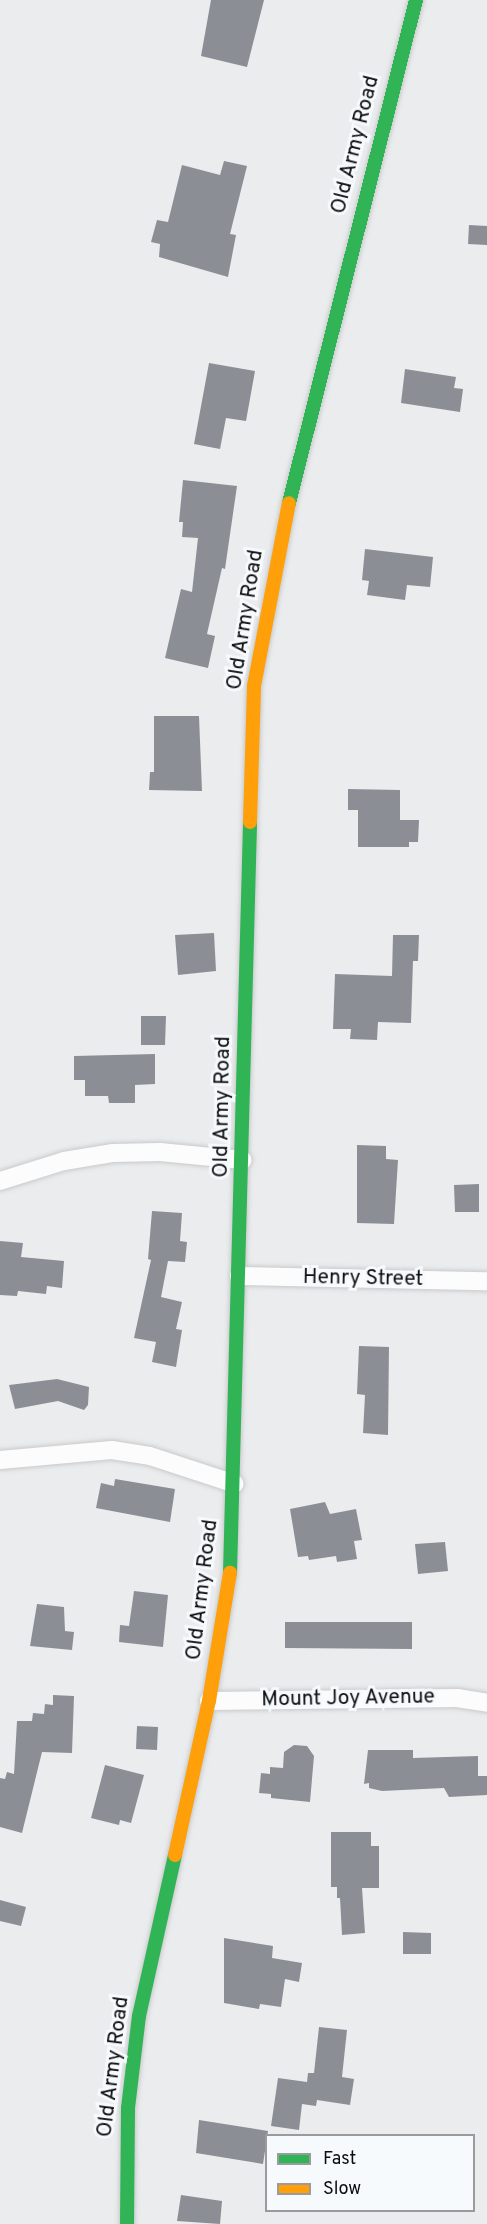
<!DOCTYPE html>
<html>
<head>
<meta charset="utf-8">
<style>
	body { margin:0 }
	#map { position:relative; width:487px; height:2224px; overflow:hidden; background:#ebecee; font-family:Overpass,sans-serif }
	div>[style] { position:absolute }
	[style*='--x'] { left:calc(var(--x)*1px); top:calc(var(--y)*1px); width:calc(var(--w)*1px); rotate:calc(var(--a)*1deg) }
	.building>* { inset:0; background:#8b8f95 }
	.roads { filter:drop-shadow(0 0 2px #c9cacb) drop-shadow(0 0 2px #c9cacb) }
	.street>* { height:18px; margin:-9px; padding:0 9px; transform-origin:9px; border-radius:9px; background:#fcfcfc }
	.fast>* { height:14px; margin:-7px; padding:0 7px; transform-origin:7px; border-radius:7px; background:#30b455 }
	.slow>* { height:14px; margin:-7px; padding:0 7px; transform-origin:7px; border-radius:7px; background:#ff9f0a }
	span { translate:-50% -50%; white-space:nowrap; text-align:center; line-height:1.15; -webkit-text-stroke:6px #f7fafd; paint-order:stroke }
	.street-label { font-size:21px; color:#0b0c0d }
	.legend { position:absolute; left:265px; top:2134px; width:210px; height:78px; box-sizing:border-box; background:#f7fafd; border:2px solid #999b9d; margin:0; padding:8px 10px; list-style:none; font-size:18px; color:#0b0c0d }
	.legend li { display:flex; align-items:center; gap:12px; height:30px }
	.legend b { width:30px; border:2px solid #999b9d }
</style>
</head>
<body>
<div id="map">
	<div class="building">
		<i style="clip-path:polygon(211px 0,264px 0,247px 67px,201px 56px)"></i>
		<i style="clip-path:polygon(224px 161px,247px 166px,230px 234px,236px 235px,228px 277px,159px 257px,160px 244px,151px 242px,157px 220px,168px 222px,182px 165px,220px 175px)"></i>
		<i style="clip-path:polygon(469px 225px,487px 226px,487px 245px,468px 244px)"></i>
		<i style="clip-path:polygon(209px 363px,255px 371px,246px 421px,226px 418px,220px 449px,194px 444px)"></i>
		<i style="clip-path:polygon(405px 369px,456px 377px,454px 388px,463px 389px,460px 412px,401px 403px)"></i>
		<i style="clip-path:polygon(183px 480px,237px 486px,225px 569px,222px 568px,207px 634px,215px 636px,208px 668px,165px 658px,181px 589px,192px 592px,198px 538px,182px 537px,183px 522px,179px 522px)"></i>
		<i style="clip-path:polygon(365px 549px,433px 557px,430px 587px,407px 585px,405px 600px,367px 595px,369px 581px,362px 580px)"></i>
		<i style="clip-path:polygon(154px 716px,199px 716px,202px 791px,149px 790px,150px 772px,154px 772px)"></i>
		<i style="clip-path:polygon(348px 789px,400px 790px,400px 820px,419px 820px,418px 842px,409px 842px,409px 847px,358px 847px,358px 810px,348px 810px)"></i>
		<i style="clip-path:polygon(214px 933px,216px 971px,178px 975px,175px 935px)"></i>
		<i style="clip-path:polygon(393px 935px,419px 935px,418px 961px,413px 961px,411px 1023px,378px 1022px,377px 1040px,350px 1039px,351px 1029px,333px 1029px,335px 974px,392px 976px)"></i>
		<i style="clip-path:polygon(141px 1016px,166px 1016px,165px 1045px,141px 1045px)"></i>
		<i style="clip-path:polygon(155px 1054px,155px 1084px,135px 1085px,135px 1103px,109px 1103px,108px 1096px,85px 1096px,85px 1080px,74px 1080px,74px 1056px)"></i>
		<i style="clip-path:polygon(357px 1145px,386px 1146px,386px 1159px,398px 1160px,394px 1224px,357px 1223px)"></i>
		<i style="clip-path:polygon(479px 1184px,479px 1212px,455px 1212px,454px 1185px)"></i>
		<i style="clip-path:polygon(152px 1211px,182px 1213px,180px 1241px,187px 1242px,185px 1262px,168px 1261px,161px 1297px,182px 1302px,176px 1329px,182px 1330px,176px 1367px,152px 1362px,156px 1342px,134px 1338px,151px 1260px,148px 1259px)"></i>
		<i style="clip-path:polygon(0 1241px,23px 1243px,21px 1257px,64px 1261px,62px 1288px,47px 1286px,46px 1294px,18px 1291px,17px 1296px,0 1295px)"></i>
		<i style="clip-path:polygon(359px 1346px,389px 1347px,388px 1435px,363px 1433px,365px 1395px,357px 1394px)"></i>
		<i style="clip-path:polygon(57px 1379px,89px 1387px,88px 1405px,84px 1410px,58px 1401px,15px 1409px,9px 1385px)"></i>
		<i style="clip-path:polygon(115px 1479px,175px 1489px,170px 1522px,96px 1508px,101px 1483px,114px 1486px)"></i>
		<i style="clip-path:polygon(325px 1502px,330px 1514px,356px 1509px,362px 1540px,354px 1541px,357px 1559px,337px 1562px,336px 1556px,309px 1560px,308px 1556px,298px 1557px,290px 1509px)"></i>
		<i style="clip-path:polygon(445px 1542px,448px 1571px,418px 1574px,415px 1544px)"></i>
		<i style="clip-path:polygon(134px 1591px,168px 1595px,163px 1647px,119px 1642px,120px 1625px,129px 1626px)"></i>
		<i style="clip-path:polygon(37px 1604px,64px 1607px,65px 1631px,74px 1632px,72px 1650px,30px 1646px)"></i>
		<i style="clip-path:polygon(285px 1622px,412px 1622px,412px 1649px,285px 1648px)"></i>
		<i style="clip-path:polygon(53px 1695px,74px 1696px,72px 1753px,42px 1752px,22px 1833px,0 1827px,0 1778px,5px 1779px,7px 1772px,14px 1774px,17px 1721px,32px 1721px,33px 1713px,44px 1714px,45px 1704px,53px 1705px)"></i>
		<i style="clip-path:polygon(137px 1726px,158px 1727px,157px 1750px,136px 1749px)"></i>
		<i style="clip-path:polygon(294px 1745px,307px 1746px,314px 1756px,310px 1802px,271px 1798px,271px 1794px,259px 1793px,261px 1773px,270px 1774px,270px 1767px,283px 1768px,284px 1752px)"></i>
		<i style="clip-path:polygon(368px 1750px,413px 1750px,413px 1758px,478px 1756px,478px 1776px,487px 1776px,487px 1795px,449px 1797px,444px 1788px,382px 1791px,369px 1788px,369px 1783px,364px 1784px)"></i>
		<i style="clip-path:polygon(105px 1765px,144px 1775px,131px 1823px,120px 1820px,119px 1825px,91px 1818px)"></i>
		<i style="clip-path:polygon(331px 1832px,371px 1832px,371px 1846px,379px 1846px,379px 1888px,362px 1888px,365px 1933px,342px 1935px,340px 1898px,337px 1898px,337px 1887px,331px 1887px)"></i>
		<i style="clip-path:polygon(0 1900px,26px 1907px,21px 1926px,0 1921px)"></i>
		<i style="clip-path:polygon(403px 1932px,431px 1933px,431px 1954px,403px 1954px)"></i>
		<i style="clip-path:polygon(224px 1938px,273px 1946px,272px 1958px,302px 1963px,299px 1982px,285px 1979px,281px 2007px,260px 2004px,259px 2009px,224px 2003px)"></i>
		<i style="clip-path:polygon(319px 2027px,347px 2030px,342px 2077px,354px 2079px,350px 2105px,317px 2100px,316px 2106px,302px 2104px,299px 2130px,271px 2126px,278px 2078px,307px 2082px,308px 2073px,314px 2073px)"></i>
		<i style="clip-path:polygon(199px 2120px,268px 2131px,263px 2164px,196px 2153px)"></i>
		<i style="clip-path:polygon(181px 2195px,222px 2201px,220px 2224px,177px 2221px)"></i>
	</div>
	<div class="roads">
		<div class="street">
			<i style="--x:0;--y:1181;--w:67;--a:-17.4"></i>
			<i style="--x:64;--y:1161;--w:50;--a:-9.3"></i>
			<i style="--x:113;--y:1153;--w:47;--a:-1.2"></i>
			<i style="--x:160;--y:1152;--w:83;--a:5.5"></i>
			<i style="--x:239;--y:1276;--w:248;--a:1.2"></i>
			<i style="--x:0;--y:1460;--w:112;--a:-5.1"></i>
			<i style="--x:112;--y:1450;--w:38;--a:9"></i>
			<i style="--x:150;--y:1456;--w:89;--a:18.2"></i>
			<i style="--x:209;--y:1701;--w:248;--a:-0.7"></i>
			<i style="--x:457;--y:1698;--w:30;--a:9"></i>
		</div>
		<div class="fast">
			<i style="--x:289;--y:503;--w:519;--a:-75.83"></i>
			<i style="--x:230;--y:1573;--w:751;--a:-88.47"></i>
			<i style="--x:127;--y:2224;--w:116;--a:-89.5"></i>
			<i style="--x:128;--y:2108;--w:93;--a:-83.2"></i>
			<i style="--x:139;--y:2016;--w:165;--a:-77.4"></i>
		</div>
		<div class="slow">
			<i style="--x:250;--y:822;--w:136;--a:-88.3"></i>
			<i style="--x:254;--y:686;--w:186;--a:-79.2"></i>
			<i style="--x:175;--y:1855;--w:158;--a:-77.6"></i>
			<i style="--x:209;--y:1701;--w:130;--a:-80.7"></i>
		</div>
	</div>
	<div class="street-label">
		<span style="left:356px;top:145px;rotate:-76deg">Old Army Road</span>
		<span style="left:246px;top:620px;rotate:-81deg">Old Army Road</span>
		<span style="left:223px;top:1107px;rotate:-89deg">Old Army Road</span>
		<span style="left:363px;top:1279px;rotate:1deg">Henry Street</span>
		<span style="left:203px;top:1590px;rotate:-83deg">Old Army Road</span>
		<span style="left:348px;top:1699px;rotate:-1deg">Mount Joy Avenue</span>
		<span style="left:114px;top:2067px;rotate:-83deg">Old Army Road</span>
	</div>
	<ul class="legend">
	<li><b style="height:8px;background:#30b455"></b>Fast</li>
	<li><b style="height:8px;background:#ff9f0a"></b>Slow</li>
	</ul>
</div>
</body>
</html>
